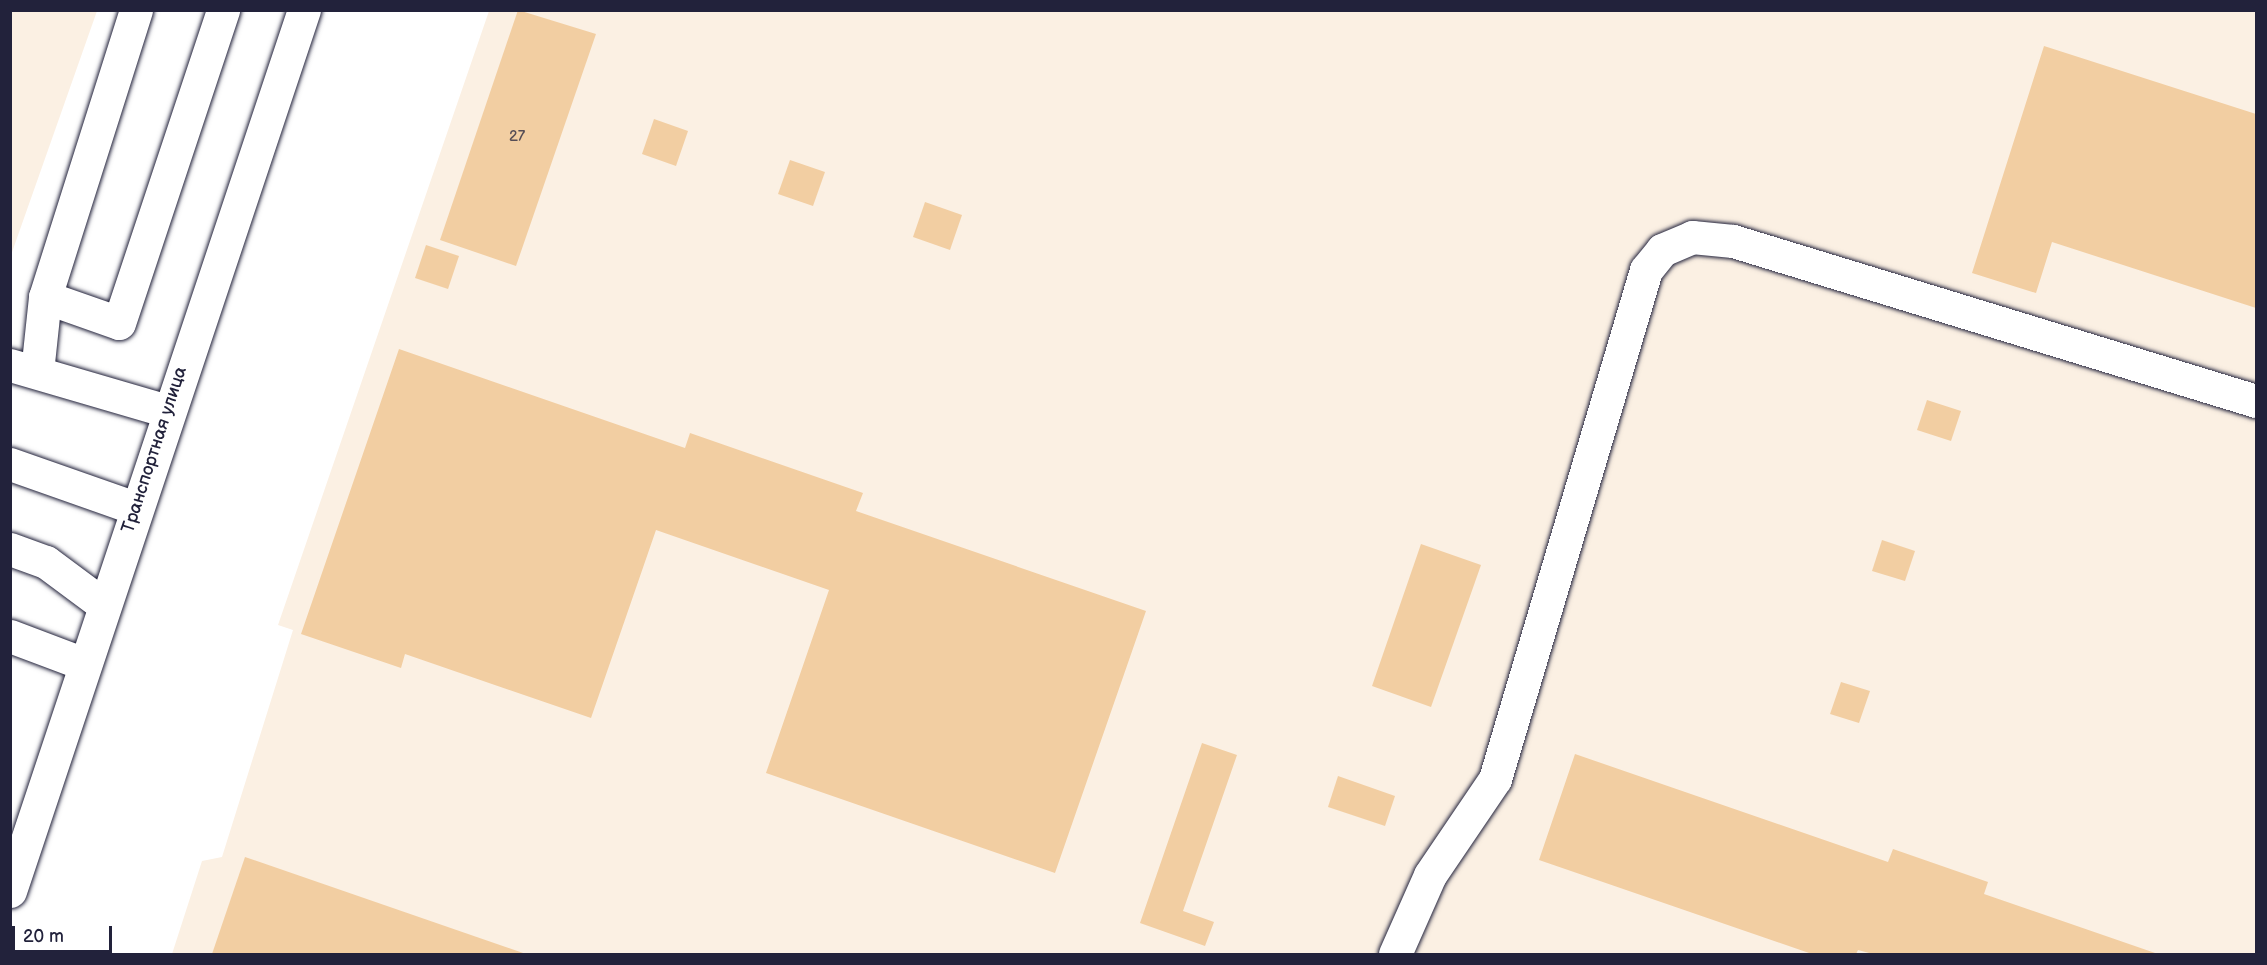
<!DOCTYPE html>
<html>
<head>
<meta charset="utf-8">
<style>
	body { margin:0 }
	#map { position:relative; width:2267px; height:965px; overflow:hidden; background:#fff; font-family:"Balsamiq Sans",sans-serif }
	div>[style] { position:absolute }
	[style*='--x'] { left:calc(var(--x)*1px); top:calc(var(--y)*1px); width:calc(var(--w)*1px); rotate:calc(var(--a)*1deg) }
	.built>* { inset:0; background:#fbf0e3 }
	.building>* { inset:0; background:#f2cea2 }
	.roads { filter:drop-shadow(0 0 2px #22223b) drop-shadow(0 0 2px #22223b) }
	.minor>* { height:33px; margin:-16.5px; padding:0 16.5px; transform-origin:16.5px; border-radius:16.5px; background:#fff }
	span { translate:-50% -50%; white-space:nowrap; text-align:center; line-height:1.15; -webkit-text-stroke:4.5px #fff; paint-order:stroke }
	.number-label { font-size:15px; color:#564d55 }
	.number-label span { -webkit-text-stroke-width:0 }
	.street-label { font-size:18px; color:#22223b }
	.frame { position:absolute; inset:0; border:12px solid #22223b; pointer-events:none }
	.scale { position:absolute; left:12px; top:926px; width:100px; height:27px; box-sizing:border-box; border:3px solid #22223b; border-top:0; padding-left:8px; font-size:18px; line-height:21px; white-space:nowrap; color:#22223b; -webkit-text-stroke:4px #fff; paint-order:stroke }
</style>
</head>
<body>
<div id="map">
	<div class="built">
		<i style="clip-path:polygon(11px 10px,97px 11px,11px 255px,10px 11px)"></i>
		<i style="clip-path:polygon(489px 11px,2256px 11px,2256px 954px,172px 954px,202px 861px,222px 857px,293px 630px,278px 625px)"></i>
	</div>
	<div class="building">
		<i style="clip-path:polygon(518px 10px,596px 34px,516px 266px,440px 240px)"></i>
		<i style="clip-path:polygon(2044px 46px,2256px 114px,2256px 308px,2052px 242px,2036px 293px,1972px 273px)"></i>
		<i style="clip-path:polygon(654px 119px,688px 131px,676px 166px,642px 154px)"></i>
		<i style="clip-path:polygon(790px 160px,825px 172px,813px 206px,778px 194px)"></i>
		<i style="clip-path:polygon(925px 202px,962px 215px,950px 250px,913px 237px)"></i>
		<i style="clip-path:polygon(426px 245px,459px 256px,448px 289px,415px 278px)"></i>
		<i style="clip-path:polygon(399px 349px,685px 448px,690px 433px,863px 493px,856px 511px,1146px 611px,1055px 873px,766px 773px,829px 590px,656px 530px,591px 718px,405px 654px,401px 668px,301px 634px)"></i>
		<i style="clip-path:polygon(1927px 400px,1961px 411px,1951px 441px,1917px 430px)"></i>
		<i style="clip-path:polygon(1882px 540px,1915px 551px,1905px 581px,1872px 571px)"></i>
		<i style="clip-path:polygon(1421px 544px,1481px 565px,1431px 707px,1372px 686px)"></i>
		<i style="clip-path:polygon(1841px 682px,1870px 691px,1859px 723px,1830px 714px)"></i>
		<i style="clip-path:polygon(1202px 743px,1237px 755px,1183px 911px,1214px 922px,1205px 946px,1140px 923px)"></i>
		<i style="clip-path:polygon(1575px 754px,1888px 862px,1893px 849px,1988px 882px,1984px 894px,2158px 954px,1873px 954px,1858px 950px,1856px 954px,1812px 954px,1539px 860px)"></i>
		<i style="clip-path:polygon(1338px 776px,1395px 796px,1385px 826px,1328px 807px)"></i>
		<i style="clip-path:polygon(245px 857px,526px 954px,212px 954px)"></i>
	</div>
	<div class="roads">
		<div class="minor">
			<i style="--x:45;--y:297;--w:78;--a:19.4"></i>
			<i style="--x:119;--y:323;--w:330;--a:-71.6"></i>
			<i style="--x:10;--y:365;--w:164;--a:16.3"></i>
			<i style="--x:37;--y:372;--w:75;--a:-83.9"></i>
			<i style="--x:45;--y:297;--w:301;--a:-72.4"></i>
			<i style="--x:10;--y:464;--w:133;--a:19.4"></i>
			<i style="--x:10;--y:549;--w:38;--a:20"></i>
			<i style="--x:46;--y:562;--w:72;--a:36.6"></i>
			<i style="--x:10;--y:636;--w:79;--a:20.7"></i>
			<i style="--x:10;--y:891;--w:929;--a:-71.55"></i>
			<i style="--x:1395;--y:954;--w:86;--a:-66.1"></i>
			<i style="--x:1430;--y:875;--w:116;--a:-55.9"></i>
			<i style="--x:1495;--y:779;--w:531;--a:-73.48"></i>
			<i style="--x:1646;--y:270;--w:26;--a:-51"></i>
			<i style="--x:1662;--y:250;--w:33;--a:-23"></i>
			<i style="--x:1692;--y:237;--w:41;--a:5.6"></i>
			<i style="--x:1733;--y:241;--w:547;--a:17.01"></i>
		</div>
	</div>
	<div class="number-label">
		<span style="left:517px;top:137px">27</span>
	</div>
	<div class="street-label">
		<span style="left:155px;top:450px;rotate:-72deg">Транспортная улица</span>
	</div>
	<div class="frame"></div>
	<div class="scale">20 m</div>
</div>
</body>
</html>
